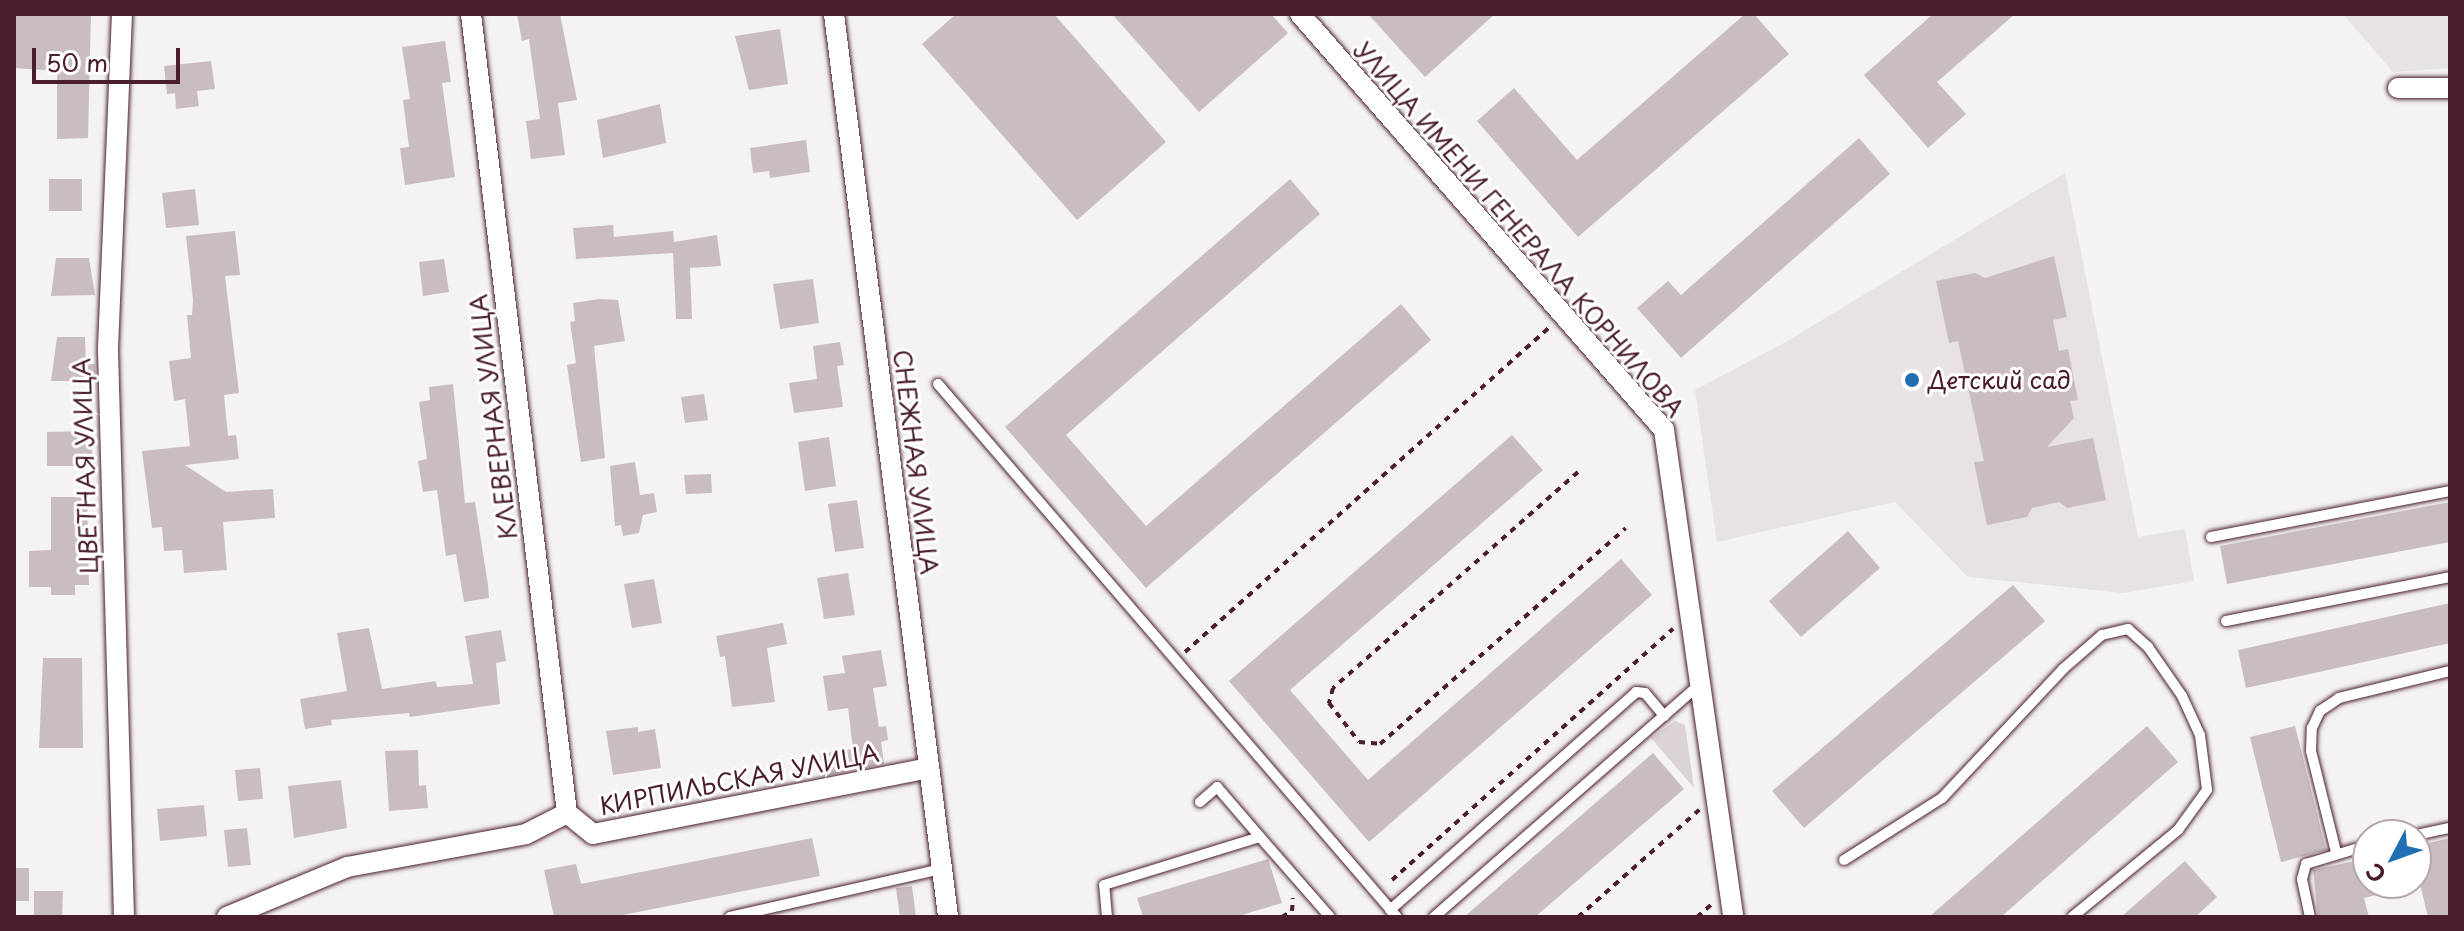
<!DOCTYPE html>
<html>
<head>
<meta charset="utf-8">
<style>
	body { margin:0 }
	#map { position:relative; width:2464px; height:931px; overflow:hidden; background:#f4f2f2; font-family:"Playpen Sans",sans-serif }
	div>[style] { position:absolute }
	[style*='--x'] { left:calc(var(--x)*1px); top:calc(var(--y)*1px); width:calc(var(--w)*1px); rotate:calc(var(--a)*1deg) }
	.built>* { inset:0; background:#e7e2e3 }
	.green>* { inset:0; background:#dbd2d5 }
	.building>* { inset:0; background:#cabdc1 }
	.path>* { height:4px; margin-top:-2px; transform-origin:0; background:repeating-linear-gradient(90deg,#4a1f2b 0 6px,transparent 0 12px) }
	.roads { filter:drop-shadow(0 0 2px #4a1f2b) drop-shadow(0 0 2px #4a1f2b) }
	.lane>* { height:10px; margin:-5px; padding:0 5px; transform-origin:5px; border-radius:5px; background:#fff }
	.street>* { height:20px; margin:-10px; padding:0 10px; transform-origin:10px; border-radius:10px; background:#fff }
	.dots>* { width:22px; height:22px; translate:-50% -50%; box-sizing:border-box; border:4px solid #fff; border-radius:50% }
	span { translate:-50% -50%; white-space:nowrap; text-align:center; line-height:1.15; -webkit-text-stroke:6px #fff; paint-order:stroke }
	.street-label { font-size:24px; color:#4a1f2b }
	.poi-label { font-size:24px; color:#4a1f2b }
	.left { translate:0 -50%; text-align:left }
	.frame { position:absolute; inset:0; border:16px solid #4a1f2b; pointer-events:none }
	.north { position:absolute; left:2352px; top:819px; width:80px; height:80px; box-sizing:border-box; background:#fff; border:2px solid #b7a5aa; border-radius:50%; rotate:229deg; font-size:22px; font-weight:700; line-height:32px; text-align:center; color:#4a1f2b }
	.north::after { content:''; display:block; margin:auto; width:28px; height:36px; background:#1f6fb2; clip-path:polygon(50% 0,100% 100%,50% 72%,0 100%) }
	.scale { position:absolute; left:32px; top:48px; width:148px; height:36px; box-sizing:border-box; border:4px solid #4a1f2b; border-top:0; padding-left:10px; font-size:24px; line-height:28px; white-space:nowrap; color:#4a1f2b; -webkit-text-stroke:6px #fff; paint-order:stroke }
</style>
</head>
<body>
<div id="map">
	<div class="built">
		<i style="clip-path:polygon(2343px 14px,2450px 14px,2450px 68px,2393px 72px)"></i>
		<i style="clip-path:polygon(2065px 173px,2138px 537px,2185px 529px,2194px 581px,2123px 593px,1968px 577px,1895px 502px,1717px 542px,1695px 390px,1784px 343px)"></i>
	</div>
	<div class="green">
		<i style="clip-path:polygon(1675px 721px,1685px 725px,1694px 788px,1651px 738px)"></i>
	</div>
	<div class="building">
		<i style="clip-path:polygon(14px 14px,91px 14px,88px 138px,57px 139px,57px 71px,14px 68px)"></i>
		<i style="clip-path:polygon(517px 14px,560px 14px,577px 100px,558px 103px,565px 155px,531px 159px,526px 121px,540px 119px,529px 39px,522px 41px)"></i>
		<i style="clip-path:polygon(956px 14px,1054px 14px,1166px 142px,1077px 220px,922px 44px)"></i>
		<i style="clip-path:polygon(1112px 14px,1271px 14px,1288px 33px,1199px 112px)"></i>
		<i style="clip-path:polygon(1368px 14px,1495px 14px,1425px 77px)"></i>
		<i style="clip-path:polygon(1745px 14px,1754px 14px,1789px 54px,1578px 237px,1477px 121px,1514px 88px,1577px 160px)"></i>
		<i style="clip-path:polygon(1933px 14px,2015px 14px,1937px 82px,1966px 114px,1928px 148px,1864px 75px)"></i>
		<i style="clip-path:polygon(780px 29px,788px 84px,749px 90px,735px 36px)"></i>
		<i style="clip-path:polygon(445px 41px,451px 82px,442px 83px,455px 177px,405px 185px,400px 148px,409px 147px,403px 100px,410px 99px,402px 47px)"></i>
		<i style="clip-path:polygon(211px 61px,215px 89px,197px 91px,199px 106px,176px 109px,175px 93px,167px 94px,164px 66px)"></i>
		<i style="clip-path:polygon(660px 104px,666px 143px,603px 158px,597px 120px)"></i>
		<i style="clip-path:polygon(1859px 138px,1890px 174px,1681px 358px,1637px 308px,1668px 281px,1681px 295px)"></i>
		<i style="clip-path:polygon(806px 140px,810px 172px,770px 178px,769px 171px,753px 173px,750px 148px)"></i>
		<i style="clip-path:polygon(49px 179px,82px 179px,82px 211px,49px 211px)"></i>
		<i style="clip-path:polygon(1290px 179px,1320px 214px,1066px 435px,1146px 526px,1401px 304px,1431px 340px,1146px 588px,1005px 427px)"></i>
		<i style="clip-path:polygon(195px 189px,199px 225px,166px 228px,162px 193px)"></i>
		<i style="clip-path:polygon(613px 225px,614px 237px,673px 231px,674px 242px,717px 235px,721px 266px,690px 268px,692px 319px,676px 319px,673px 253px,576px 259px,573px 228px)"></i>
		<i style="clip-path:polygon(235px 231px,240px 275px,225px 276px,239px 393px,224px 395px,228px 436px,236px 435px,239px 459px,185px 465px,226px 492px,273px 489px,275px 518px,223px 522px,227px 570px,184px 573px,182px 550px,164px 551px,162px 527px,152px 528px,142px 451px,190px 446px,185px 399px,174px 401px,169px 361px,191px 358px,187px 315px,192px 315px,193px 300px,186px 236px)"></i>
		<i style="clip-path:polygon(2054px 256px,2067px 317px,2053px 320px,2059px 351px,2068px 349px,2078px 400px,2070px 401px,2074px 418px,2047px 447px,2093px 438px,2106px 500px,2067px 508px,2059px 502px,2032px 508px,2027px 517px,1987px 525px,1974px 462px,1984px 461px,1958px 341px,1949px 343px,1936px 281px,1975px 273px,1985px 278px)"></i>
		<i style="clip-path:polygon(56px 258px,89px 258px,95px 295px,51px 296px)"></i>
		<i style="clip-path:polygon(444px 259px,449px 292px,423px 296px,419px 262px)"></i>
		<i style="clip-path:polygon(813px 279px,819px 323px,780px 329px,773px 284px)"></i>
		<i style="clip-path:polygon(599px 299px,618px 300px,625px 341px,594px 346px,605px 458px,581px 462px,567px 365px,576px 363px,570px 322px,575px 321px,573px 303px)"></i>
		<i style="clip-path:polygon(57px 337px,85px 337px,86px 364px,95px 364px,96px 381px,51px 381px)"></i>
		<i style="clip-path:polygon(840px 342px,844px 365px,837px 366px,843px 407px,794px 413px,789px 383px,817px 379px,813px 346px)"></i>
		<i style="clip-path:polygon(453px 384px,465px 503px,475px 502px,488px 585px,489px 598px,464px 602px,456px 554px,446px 556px,437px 490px,423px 492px,418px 461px,427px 459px,419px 402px,430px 400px,429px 387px)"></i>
		<i style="clip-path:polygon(704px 394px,708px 420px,685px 423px,681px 397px)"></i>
		<i style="clip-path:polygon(92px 431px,92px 466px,47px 466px,47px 432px)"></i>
		<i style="clip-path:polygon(1512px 435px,1543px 470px,1290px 690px,1368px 780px,1621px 559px,1652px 595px,1369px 842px,1229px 681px)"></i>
		<i style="clip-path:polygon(829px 437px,836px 486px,805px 491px,798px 442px)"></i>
		<i style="clip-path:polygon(635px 462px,640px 495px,654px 493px,657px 512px,643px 515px,639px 533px,623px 536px,621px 525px,615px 526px,610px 466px)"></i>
		<i style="clip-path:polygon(711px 474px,712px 493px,686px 494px,684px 475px)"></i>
		<i style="clip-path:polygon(51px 497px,87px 497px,89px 585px,75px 585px,75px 595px,51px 595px,51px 587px,29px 587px,29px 551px,51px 550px)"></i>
		<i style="clip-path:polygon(857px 500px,864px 548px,835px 552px,828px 504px)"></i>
		<i style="clip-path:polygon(2450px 502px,2450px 542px,2227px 584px,2220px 546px)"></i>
		<i style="clip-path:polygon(1848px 531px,1880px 568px,1801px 637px,1769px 601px)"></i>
		<i style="clip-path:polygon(848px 573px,855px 615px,824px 619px,817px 578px)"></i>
		<i style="clip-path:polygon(654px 579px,662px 623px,632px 628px,624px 584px)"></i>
		<i style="clip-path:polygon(2013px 585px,2045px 621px,1804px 828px,1772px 791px)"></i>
		<i style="clip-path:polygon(2450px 603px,2450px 643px,2246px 688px,2238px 650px)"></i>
		<i style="clip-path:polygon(783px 623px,787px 644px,767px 648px,775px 702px,732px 707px,725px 656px,720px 657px,716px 636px)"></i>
		<i style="clip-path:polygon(369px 628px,382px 689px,436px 681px,437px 687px,473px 684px,465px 636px,501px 630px,506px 661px,496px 663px,500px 704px,410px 717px,409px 713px,331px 720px,332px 725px,305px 729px,300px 699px,347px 691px,337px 633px)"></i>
		<i style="clip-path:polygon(881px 650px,887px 686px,873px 688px,879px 727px,886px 726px,888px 740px,881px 742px,884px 764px,823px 776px,820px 754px,853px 749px,848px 708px,828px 711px,823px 676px,845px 673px,842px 656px)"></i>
		<i style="clip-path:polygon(43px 658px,82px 658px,83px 748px,39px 748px)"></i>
		<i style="clip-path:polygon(2147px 726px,2178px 762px,2001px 917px,1929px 917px)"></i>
		<i style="clip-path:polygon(2295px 726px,2326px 850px,2281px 862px,2250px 737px)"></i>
		<i style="clip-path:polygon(638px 727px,638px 732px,655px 729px,661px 768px,613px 775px,606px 731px)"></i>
		<i style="clip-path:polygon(418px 750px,419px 786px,426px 785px,428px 808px,389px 811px,385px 751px)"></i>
		<i style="clip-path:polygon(1653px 753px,1684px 789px,1535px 917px,1464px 917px)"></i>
		<i style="clip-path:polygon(260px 768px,263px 799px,238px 801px,235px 770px)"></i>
		<i style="clip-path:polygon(341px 780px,347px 828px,294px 838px,288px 786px)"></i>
		<i style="clip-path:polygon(204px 805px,207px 836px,160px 841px,157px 809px)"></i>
		<i style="clip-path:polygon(247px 828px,251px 865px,228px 867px,224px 830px)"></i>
		<i style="clip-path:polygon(812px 838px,820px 876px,613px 917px,554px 917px,544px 870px,576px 864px,581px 884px)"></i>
		<i style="clip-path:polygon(2450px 838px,2450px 917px,2428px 917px,2420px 884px,2416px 885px,2416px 846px)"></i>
		<i style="clip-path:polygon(2368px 858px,2368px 883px,2400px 883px,2401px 889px,2364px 898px,2369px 917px,2318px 917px,2313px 870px)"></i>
		<i style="clip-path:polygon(1268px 859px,1282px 903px,1235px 917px,1143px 917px,1137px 898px)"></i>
		<i style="clip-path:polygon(2185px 861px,2217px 897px,2195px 917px,2121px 917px)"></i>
		<i style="clip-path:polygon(14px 868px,29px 868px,29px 901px,14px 901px)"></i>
		<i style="clip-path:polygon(912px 886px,916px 917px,900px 917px,896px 888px)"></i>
		<i style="clip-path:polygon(34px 891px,63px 891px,62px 917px,34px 917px)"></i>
	</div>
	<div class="path">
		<i style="--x:1578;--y:472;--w:327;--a:138.6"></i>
		<i style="--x:1333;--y:688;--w:16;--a:105"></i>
		<i style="--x:1329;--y:703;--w:49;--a:52.4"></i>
		<i style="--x:1359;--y:742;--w:21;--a:5"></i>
		<i style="--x:1380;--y:744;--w:327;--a:-41.3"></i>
		<i style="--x:1185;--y:652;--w:487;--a:-41.7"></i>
		<i style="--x:1392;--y:880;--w:377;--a:-41.8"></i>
		<i style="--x:1282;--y:917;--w:12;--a:-31"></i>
		<i style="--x:1292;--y:911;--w:13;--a:-86"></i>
		<i style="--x:1578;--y:917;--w:162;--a:-41.5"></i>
		<i style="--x:1697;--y:917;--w:21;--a:-41"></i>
	</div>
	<div class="roads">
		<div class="lane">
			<i style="--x:938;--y:384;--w:703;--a:49.27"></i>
			<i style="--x:2211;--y:537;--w:243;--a:-10.9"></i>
			<i style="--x:2226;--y:621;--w:228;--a:-11.1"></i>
			<i style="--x:1200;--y:802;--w:23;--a:-41"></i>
			<i style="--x:1217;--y:787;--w:66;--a:49.3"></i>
			<i style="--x:2416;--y:835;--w:35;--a:-12"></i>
			<i style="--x:2336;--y:852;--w:104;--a:-103.9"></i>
			<i style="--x:2311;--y:751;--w:23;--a:-88"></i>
			<i style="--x:2312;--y:728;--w:19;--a:-65"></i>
			<i style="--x:2320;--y:711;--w:23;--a:-34"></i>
			<i style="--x:2339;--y:698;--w:114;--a:-13.7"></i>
			<i style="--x:1844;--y:860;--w:116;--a:-32.3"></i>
			<i style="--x:1942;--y:798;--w:177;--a:-46.8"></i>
			<i style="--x:2063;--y:669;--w:52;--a:-41.1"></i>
			<i style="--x:2102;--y:635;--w:27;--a:-13"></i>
			<i style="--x:2128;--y:629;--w:27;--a:42"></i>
			<i style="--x:2148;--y:647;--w:60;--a:55.2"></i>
			<i style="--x:2182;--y:696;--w:43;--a:65.2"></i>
			<i style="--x:2200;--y:735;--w:55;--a:82.7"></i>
			<i style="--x:2207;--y:790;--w:49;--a:125.9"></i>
			<i style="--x:2178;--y:830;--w:137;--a:140.6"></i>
			<i style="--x:1390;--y:910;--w:329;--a:-41.5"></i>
			<i style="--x:1636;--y:692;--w:9;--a:6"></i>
			<i style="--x:1645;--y:693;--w:30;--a:50"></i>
			<i style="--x:730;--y:917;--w:216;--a:-12.8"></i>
			<i style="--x:1107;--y:917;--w:32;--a:-95"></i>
			<i style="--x:1104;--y:885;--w:163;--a:-17.1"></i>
			<i style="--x:1260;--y:837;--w:106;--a:48.8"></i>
			<i style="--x:1434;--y:917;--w:354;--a:-41.2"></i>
			<i style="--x:2310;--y:917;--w:39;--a:-102"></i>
			<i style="--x:2302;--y:879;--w:16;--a:-75"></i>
			<i style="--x:2306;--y:864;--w:65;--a:-17"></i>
		</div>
		<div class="street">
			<i style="--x:122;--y:14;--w:337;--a:92.4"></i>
			<i style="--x:108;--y:351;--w:566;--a:88.38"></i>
			<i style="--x:471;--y:14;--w:805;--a:83.15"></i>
			<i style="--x:834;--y:14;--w:910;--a:82.8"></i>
			<i style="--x:1300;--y:14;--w:553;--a:48.81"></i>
			<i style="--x:1664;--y:430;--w:492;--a:81.9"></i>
			<i style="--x:2398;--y:88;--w:52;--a:0"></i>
			<i style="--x:567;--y:813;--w:33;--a:39"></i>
			<i style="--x:593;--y:834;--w:342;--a:-11.1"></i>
			<i style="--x:227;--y:917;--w:130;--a:-22.6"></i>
			<i style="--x:347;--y:867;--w:182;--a:-10.4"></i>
			<i style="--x:526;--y:834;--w:46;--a:-27.1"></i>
		</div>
	</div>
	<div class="dots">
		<i style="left:1912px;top:380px;background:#1f6fb2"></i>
	</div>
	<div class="street-label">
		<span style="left:1519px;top:229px;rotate:49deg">УЛИЦА ИМЕНИ ГЕНЕРАЛА КОРНИЛОВА</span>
		<span style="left:493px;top:417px;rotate:-97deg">КЛЕВЕРНАЯ УЛИЦА</span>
		<span style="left:916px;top:462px;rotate:83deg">СНЕЖНАЯ УЛИЦА</span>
		<span style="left:85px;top:466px;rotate:-92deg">ЦВЕТНАЯ УЛИЦА</span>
		<span style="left:739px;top:779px;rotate:-11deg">КИРПИЛЬСКАЯ УЛИЦА</span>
	</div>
	<div class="poi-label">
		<span class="left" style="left:1928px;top:380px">Детский сад</span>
	</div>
	<div class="frame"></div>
	<div class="north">С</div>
	<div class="scale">50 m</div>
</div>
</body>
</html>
